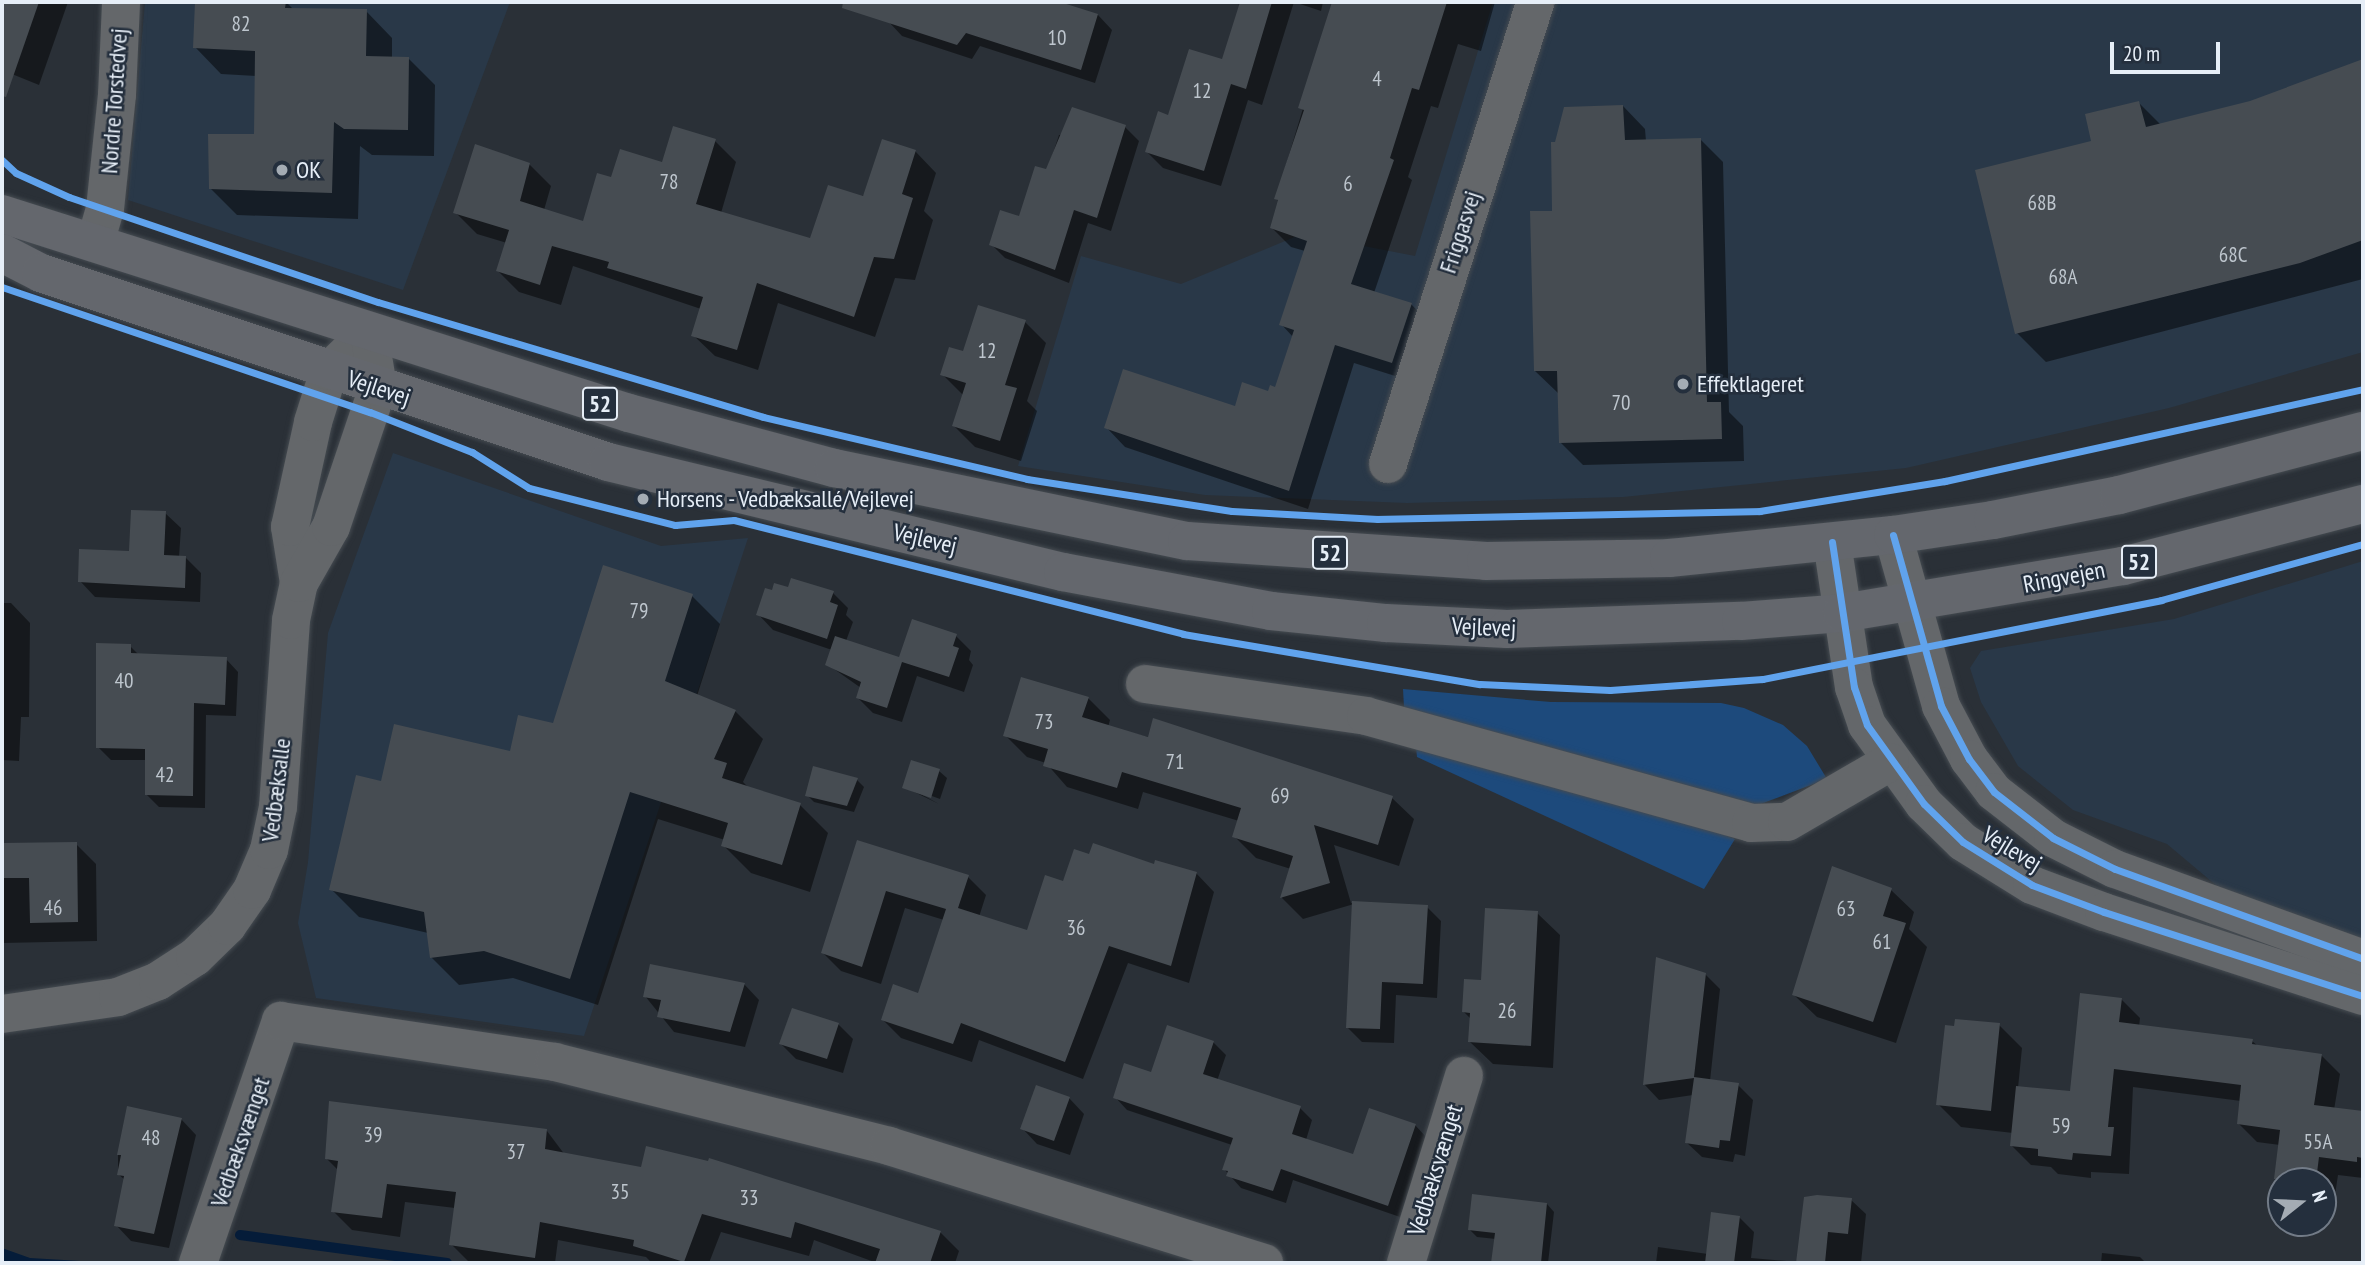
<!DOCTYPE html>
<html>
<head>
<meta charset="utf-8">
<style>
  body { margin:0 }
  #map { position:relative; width:2365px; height:1265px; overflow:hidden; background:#2a3037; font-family:"PT Sans Narrow",sans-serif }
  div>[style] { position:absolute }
  .built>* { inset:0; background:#293848 }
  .green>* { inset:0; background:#1d4a7c }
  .water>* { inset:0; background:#051c39 }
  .shadow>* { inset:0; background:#0007 }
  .stream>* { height:10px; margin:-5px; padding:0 5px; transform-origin:5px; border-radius:5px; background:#051c39 }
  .building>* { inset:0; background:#464c52 }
  .roads { filter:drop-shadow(0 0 2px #454b51) drop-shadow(0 0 2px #454b51) }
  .minor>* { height:38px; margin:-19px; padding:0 19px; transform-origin:19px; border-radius:19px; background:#64676a }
  .major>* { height:38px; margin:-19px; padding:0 19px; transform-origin:19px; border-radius:19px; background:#64676d }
  .cycleway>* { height:7px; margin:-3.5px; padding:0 3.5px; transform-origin:3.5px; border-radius:3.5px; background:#60a3ed }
  .dots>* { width:19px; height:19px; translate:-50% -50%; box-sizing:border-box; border:4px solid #242f3d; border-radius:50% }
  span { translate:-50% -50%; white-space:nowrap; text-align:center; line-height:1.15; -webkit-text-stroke:5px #242f3d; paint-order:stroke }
  .number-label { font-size:21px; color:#bec6ce }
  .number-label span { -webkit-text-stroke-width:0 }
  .shield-label span { padding:2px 5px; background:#242f3d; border:2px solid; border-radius:5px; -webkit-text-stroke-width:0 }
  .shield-label { font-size:23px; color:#e6eef7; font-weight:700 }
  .street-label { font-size:24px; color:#e6eef7 }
  .poi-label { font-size:24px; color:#e6eef7 }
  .left { translate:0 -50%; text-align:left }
  .frame { position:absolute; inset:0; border:4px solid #e6eef7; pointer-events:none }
  .north { position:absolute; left:2267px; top:1167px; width:70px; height:70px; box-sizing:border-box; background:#242f3d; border:2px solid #727b87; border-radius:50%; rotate:72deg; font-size:19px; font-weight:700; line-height:28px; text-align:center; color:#e6eef7 }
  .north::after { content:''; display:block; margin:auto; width:24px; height:32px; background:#a4acb4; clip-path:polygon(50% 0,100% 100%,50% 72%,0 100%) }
  .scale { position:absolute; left:2110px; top:42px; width:110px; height:32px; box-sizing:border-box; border:4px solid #e6eef7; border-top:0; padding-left:9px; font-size:21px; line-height:24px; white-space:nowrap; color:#e6eef7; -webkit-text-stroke:5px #242f3d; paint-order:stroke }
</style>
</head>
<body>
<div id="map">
  <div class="built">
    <div style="clip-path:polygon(145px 2px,510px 2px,403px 290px,128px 200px)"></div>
    <div style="clip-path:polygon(1493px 2px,2363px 2px,2363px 352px,2169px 408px,1906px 468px,1623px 497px,1407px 503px,1205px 495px,1018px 466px,1081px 256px,1181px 284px,1302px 234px,1415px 256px)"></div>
    <div style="clip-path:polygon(393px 453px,661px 546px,748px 538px,584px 1036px,316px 998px,298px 923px,308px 862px,328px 633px)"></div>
    <div style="clip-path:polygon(2363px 561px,2363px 1009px,2167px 844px,2073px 810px,2018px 766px,1981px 702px,1970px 668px,1981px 651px,2174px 619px)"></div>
  </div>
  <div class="green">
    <div style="clip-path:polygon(1403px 689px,1551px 702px,1721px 703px,1744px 708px,1783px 725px,1807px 746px,1827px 779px,1758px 805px,1404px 707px)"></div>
    <div style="clip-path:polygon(1415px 736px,1615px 790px,1735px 839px,1704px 889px,1417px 757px)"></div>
  </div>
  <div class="water">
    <div style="clip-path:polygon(2px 1248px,30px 1258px,115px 1263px,2px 1263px)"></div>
  </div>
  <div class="shadow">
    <div style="clip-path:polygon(2px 2px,68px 2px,39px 85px,2px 70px)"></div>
    <div style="clip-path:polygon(196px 2px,286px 2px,294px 10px,366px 11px,392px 38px,392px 58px,409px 59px,435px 85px,434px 156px,372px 155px,360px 146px,358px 219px,237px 215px,211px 189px,256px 136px,257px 76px,221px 74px,195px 47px)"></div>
    <div style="clip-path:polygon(894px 2px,1052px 2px,1098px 15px,1112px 30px,1095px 83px,980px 46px,972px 59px,902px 36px,888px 21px)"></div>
    <div style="clip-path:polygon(1232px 2px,1294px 2px,1262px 105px,1248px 100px,1221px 186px,1163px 168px,1147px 152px,1169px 117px,1223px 61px,1241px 5px)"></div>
    <div style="clip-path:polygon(1294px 2px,1323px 2px,1321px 11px)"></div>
    <div style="clip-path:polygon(1335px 2px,1495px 2px,1481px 51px,1458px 44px,1438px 108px,1431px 106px,1408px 177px,1412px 180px,1374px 293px,1411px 304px,1430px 324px,1411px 381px,1354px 363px,1308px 509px,1125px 447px,1106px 427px,1236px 408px,1276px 389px,1293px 337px,1281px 324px,1305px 251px,1291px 247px,1272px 228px,1279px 202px,1276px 198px)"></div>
    <div style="clip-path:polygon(2363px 61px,2363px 279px,2046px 362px,2017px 333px,2138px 102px,2161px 125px,2250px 103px)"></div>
    <div style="clip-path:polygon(1623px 106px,1645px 129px,1646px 141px,1700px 139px,1723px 162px,1729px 412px,1743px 426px,1744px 461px,1583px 465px,1561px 443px,1558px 393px,1535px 371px,1554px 212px)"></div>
    <div style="clip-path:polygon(1125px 127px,1139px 141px,1111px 231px,1088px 223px,1069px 283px,1005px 258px,991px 244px,1020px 218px,1047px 171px,1059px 135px)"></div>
    <div style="clip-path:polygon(715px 141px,736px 162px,721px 213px,811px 240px,915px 151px,936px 173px,924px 211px,933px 220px,915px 280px,895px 278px,875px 337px,778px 303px,758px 370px,715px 356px,693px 335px,701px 309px,573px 266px,561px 305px,519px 292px,498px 271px,507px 243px,477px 234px,455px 212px,529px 164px,551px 186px,544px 210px,584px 223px,613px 179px,663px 164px)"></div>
    <div style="clip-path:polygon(1025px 322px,1046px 343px,1027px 401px,1037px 411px,1021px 461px,975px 447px,954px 426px,963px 395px,942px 374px,964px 353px)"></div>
    <div style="clip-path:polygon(165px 513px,181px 528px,179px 557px,186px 558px,201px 573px,200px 602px,95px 597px,80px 581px,131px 553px)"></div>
    <div style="clip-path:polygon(790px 589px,833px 593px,848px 608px,846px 615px,853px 622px,846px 641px,900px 659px,956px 636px,971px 651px,969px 660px,973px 665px,964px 692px,917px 676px,902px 722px,873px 713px,858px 698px,861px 688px,827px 664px,832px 650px,773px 630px,758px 614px,773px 593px)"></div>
    <div style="clip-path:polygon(692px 596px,720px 624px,697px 696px,735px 711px,763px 739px,743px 782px,750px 789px,800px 805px,828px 833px,810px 892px,751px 873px,723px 845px,725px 840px,658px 819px,598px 1005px,513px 978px,459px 985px,431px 957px,428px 933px,359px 917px,331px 889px,383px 783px,511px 753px,554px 725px)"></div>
    <div style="clip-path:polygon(2px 603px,11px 603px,30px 623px,29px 717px,21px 717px,19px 761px,2px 760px)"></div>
    <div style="clip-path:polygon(130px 646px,139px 655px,226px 659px,238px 672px,236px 716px,206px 715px,205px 808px,159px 807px,146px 794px,147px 760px,111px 760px,98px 747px)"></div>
    <div style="clip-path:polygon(1088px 698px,1110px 720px,1108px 727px,1392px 798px,1414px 819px,1399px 866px,1334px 845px,1351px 903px,1427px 907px,1441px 921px,1437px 998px,1396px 995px,1394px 1043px,1362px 1042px,1348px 1028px,1354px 904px,1303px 919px,1282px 898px,1291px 869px,1256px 858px,1234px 836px,1239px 821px,1143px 792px,1138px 809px,1067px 787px,1046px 763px,1027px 757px,1005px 735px)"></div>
    <div style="clip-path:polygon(939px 771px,947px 778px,940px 799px,910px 788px,939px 804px,904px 787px)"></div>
    <div style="clip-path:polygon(857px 780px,864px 787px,854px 812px,814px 802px,807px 795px)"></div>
    <div style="clip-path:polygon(858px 842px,968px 877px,986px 895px,979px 917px,1028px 932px,1064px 883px,1156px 866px,1196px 873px,1214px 892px,1189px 983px,1128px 963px,1083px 1079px,979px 1040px,972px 1062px,901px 1038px,883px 1020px,919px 995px,944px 920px,905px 908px,881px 984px,841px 971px,823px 953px)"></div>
    <div style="clip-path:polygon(76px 844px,96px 864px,97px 941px,3px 943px,2px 966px,2px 845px)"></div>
    <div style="clip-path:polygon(1891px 890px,1914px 912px,1909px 929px,1927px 947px,1896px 1043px,1817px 1017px,1794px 995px)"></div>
    <div style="clip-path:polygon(1537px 913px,1560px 935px,1553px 1068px,1493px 1064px,1470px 1042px,1471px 1019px,1464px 1012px)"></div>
    <div style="clip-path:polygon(1705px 974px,1720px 989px,1710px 1081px,1738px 1085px,1753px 1100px,1745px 1156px,1735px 1154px,1733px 1162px,1702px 1157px,1686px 1142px,1693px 1095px,1659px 1100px,1644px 1084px)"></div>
    <div style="clip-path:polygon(744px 984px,759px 1000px,745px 1047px,674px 1032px,645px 996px)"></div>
    <div style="clip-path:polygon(2121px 999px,2140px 1018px,2139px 1027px,2252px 1041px,2258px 1046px,2321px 1055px,2340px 1074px,2334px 1110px,2363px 1113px,2363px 1178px,2338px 1175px,2334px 1202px,2323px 1201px,2323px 1181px,2281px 1183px,2276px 1178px,2280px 1145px,2257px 1142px,2238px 1123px,2241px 1101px,2133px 1087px,2129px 1174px,2091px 1172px,2091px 1178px,2058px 1174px,2051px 1167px,2031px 1165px,2012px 1146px,2013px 1133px,1961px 1127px,1938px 1104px,1999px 1025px,2022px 1048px,2018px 1088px,2071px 1093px)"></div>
    <div style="clip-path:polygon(838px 1024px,853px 1039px,843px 1073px,796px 1059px,781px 1044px)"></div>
    <div style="clip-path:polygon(1213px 1042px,1226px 1055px,1217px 1081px,1300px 1108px,1312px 1120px,1306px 1140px,1354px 1156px,1415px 1125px,1427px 1138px,1400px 1217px,1293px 1180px,1286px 1203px,1241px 1188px,1224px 1169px,1232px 1145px,1127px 1110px,1115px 1097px)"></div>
    <div style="clip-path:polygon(1069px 1098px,1084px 1114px,1070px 1155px,1037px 1144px,1022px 1128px)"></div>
    <div style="clip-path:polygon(181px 1119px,196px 1135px,169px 1248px,131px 1241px,116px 1225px,125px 1180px,118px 1174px,118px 1154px)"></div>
    <div style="clip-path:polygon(547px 1131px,565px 1155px,940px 1232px,959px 1251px,955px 1263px,877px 1263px,814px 1240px,809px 1256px,721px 1232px,709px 1263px,652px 1263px,646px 1257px,558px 1240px,555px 1263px,470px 1263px,451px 1244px,455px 1208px,405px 1202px,400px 1237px,352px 1230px,333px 1211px,338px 1170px,327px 1159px)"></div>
    <div style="clip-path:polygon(1851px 1200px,1866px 1214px,1861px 1263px,1656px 1263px,1658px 1247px,1708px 1254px,1739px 1217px,1754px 1232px,1751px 1258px,1798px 1262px)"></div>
    <div style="clip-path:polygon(1547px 1204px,1554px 1212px,1548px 1263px,1493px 1263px,1496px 1239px,1477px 1237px,1470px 1230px)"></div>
    <div style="clip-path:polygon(2102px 1253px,2140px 1257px,2146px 1263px,2101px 1263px)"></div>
  </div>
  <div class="stream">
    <div style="left:240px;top:1235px;width:209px;rotate:7.7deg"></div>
  </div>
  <div class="building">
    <div style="clip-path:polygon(2px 2px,39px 2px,6px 97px,2px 96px)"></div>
    <div style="clip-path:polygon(195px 2px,286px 2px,285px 8px,367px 9px,366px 56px,409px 57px,408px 130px,344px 129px,334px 122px,332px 193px,209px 189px,208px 134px,254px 134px,255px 51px,193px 48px)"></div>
    <div style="clip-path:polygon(843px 2px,1060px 2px,1098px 14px,1081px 70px,966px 33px,957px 45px,842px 8px)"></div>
    <div style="clip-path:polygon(1240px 2px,1272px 2px,1246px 89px,1231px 84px,1204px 171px,1145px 152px,1158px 111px,1168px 115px,1189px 49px,1222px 59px)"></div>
    <div style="clip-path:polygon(1332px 2px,1447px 2px,1419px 90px,1412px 88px,1390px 158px,1394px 160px,1351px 284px,1412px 303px,1392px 363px,1335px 345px,1289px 491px,1104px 428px,1123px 369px,1235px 406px,1242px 382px,1268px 391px,1270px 385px,1275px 387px,1294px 330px,1279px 325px,1307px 241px,1270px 228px,1278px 200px,1274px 199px,1304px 110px,1298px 108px)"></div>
    <div style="clip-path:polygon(2363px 59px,2363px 240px,2300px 263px,2015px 334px,1975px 170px,2091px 141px,2085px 114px,2139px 101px,2146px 127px,2250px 101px)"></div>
    <div style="clip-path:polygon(1623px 105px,1625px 140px,1701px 138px,1707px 402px,1721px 402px,1722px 439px,1559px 443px,1557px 371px,1534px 371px,1530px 211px,1552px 211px,1551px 142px,1555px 142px,1564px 107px)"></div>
    <div style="clip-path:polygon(1072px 107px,1126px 125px,1097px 218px,1074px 210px,1055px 270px,989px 245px,1000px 210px,1019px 216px,1035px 166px,1046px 169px)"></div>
    <div style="clip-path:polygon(673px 126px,716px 139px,696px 204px,810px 238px,828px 185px,863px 196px,882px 139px,916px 150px,902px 194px,913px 198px,894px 259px,874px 257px,854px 317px,757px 283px,737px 350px,691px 336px,703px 297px,607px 268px,609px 262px,552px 246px,540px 285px,496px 271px,509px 230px,453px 213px,475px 144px,530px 163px,520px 201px,583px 221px,597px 173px,611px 177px,620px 149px,662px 162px)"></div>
    <div style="clip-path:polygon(978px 305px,1026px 320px,1005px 385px,1017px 388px,1000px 441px,952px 426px,966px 383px,940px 375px,949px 347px,963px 351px)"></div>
    <div style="clip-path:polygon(131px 510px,166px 511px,164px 555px,186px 556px,185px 588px,78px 582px,79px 549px,129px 551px)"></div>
    <div style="clip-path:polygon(603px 565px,693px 594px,665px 681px,736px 710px,714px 759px,727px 763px,722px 778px,801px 803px,782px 865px,721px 846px,728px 823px,630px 792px,570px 979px,484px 951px,430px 958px,424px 912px,329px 890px,356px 775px,381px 781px,394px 724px,510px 751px,518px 715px,553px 723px)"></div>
    <div style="clip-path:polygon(791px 578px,834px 591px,830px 602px,838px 605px,827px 639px,756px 615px,765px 588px,772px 590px,774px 583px,788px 587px)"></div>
    <div style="clip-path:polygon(912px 619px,957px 634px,953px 646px,959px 648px,949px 677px,902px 662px,887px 708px,856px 698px,861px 682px,825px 665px,835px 636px,899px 657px)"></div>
    <div style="clip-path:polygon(96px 643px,131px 644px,131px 653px,227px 657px,225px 705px,194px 703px,193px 796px,145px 795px,145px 749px,96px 748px)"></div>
    <div style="clip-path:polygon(1021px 677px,1089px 697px,1082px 717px,1148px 737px,1153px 718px,1393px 796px,1378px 845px,1314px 825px,1330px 883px,1280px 898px,1293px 856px,1232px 837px,1241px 808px,1122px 772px,1117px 788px,1043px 766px,1048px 749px,1003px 736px)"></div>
    <div style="clip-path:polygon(911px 760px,940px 769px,931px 798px,902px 788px)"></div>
    <div style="clip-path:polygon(813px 766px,858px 778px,847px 806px,805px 796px)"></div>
    <div style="clip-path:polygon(857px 840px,969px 875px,958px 908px,1027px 930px,1045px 875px,1063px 881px,1074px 849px,1089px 854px,1093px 843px,1154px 864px,1155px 860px,1197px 872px,1171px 966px,1109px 946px,1065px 1062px,961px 1023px,953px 1044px,881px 1020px,893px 984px,918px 993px,946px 909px,886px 891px,862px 967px,821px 953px)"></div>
    <div style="clip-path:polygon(77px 842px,78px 922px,30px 923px,29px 878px,2px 878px,2px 843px)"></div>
    <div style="clip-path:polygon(1832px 866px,1892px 888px,1883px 916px,1906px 923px,1873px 1022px,1792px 995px)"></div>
    <div style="clip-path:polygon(1352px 901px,1428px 905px,1423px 984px,1382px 982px,1380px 1029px,1346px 1028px)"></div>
    <div style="clip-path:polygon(1485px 908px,1538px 911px,1531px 1046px,1468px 1042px,1470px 1013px,1462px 1012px,1464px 979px,1481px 980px)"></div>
    <div style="clip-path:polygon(1656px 957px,1706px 973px,1694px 1077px,1739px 1083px,1730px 1141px,1720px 1140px,1719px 1148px,1685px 1143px,1694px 1078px,1643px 1085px)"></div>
    <div style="clip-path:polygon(650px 964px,745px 983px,730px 1032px,657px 1017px,661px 1000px,643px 997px)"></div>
    <div style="clip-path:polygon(2080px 993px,2122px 998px,2119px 1022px,2253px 1039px,2252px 1044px,2322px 1054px,2314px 1105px,2363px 1111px,2363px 1158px,2357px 1157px,2357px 1162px,2319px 1157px,2316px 1181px,2274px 1179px,2280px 1130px,2237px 1124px,2241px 1085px,2114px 1069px,2108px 1127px,2114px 1127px,2111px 1156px,2073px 1153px,2072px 1160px,2038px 1156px,2038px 1149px,2010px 1146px,2016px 1086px,2070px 1091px)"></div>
    <div style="clip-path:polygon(792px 1008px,839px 1023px,827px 1059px,779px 1044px)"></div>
    <div style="clip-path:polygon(1955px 1019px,2000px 1023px,1991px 1111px,1936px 1105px,1945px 1025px,1954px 1026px)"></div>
    <div style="clip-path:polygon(1167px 1025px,1214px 1041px,1203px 1074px,1301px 1106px,1292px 1134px,1353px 1154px,1369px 1108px,1416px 1124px,1388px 1206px,1281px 1169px,1273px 1191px,1226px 1176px,1228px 1171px,1222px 1170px,1233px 1138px,1113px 1098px,1124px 1063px,1151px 1072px)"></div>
    <div style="clip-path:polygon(1036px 1085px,1070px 1097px,1054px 1141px,1020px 1129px)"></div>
    <div style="clip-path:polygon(329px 1101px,547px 1129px,545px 1149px,641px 1167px,646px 1146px,708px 1161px,709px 1158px,941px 1231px,930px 1263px,875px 1263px,880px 1249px,795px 1222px,791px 1238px,702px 1214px,684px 1262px,633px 1246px,634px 1240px,540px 1222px,535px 1258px,449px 1245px,456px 1192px,387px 1184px,382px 1218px,331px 1212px,338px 1161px,325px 1159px)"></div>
    <div style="clip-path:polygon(127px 1106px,182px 1118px,154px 1234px,114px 1226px,124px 1176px,117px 1175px,121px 1155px,117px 1155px)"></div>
    <div style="clip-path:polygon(1472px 1194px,1547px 1203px,1541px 1263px,1491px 1263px,1495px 1233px,1468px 1230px)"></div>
    <div style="clip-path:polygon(1817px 1195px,1852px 1198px,1848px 1234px,1828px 1232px,1825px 1263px,1796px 1263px,1804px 1197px)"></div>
    <div style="clip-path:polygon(1711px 1212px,1740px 1216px,1734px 1263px,1705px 1263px)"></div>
  </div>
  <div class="roads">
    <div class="minor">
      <div style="left:96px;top:240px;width:32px;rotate:-74deg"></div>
      <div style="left:105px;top:209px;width:115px;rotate:-84deg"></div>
      <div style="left:117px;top:95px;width:93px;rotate:-87.5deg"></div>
      <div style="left:1388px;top:464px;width:485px;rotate:-72.3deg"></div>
      <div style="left:1893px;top:535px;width:178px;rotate:74.3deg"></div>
      <div style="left:1941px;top:706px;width:60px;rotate:62.2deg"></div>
      <div style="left:1969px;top:759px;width:41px;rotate:52.9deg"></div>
      <div style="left:1994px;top:792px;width:75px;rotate:37.9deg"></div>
      <div style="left:2053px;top:838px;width:69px;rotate:26.6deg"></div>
      <div style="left:2115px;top:869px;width:264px;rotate:19.9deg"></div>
      <div style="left:1832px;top:542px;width:147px;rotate:81.4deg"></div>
      <div style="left:1854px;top:687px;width:40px;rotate:71.1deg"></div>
      <div style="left:1867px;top:725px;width:97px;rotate:54.2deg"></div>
      <div style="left:1924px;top:804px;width:54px;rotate:44.3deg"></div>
      <div style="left:1963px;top:842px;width:81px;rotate:31.9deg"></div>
      <div style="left:2032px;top:885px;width:77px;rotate:20.6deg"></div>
      <div style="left:2104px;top:912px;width:272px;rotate:18deg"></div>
      <div style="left:299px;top:583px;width:57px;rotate:-99.1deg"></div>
      <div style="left:290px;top:527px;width:107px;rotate:-77.6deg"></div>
      <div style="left:313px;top:422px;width:53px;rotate:-72.6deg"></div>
      <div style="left:329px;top:371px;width:36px;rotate:-44deg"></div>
      <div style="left:1145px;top:684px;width:223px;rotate:8.2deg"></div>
      <div style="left:1366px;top:716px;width:400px;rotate:15.5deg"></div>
      <div style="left:1751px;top:823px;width:36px;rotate:-2deg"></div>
      <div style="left:1787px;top:822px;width:119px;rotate:-30.2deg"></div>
      <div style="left:2px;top:1014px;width:117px;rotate:-8.3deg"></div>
      <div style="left:118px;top:997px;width:43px;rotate:-21.8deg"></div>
      <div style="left:158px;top:981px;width:44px;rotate:-33deg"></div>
      <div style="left:195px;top:957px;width:45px;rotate:-44.1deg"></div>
      <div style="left:227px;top:926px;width:44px;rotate:-55.2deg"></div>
      <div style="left:252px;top:890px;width:43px;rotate:-67deg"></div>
      <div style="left:269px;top:850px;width:44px;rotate:-78.2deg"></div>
      <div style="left:278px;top:807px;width:187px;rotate:-86deg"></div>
      <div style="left:291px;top:620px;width:38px;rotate:-78deg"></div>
      <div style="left:299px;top:583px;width:64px;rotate:-60.3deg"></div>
      <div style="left:331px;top:527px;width:148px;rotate:-71.4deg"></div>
      <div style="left:378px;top:387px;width:56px;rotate:-99.3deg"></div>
      <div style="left:198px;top:1263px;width:256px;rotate:-71.1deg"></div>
      <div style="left:281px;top:1021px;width:277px;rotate:8.5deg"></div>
      <div style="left:555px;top:1062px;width:344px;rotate:14.1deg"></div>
      <div style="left:889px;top:1146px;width:393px;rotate:17.3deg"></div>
      <div style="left:1406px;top:1263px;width:196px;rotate:-72.8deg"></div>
    </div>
    <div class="major">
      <div style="left:2px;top:214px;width:658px;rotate:17.61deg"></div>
      <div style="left:629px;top:413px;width:212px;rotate:15deg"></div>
      <div style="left:834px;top:468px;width:360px;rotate:11.7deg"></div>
      <div style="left:1187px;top:541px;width:300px;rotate:3.8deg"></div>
      <div style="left:1486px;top:561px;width:183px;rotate:-0.9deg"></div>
      <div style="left:1669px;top:558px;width:225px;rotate:-5.9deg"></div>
      <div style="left:1893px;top:535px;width:101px;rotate:-8.5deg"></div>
      <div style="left:1993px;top:520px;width:128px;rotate:-11.2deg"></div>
      <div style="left:2119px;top:495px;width:252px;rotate:-14.7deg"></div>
      <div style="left:2px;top:253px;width:44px;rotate:27.1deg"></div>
      <div style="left:41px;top:273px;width:598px;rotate:18.43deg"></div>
      <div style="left:608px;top:462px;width:468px;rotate:13.6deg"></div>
      <div style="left:1063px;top:572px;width:212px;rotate:10.6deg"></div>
      <div style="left:1271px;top:611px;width:116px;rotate:6deg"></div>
      <div style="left:1386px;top:623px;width:121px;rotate:2.8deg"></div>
      <div style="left:1507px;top:629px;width:234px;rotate:-2deg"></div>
      <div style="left:1741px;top:621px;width:101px;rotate:-4.5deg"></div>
      <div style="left:1842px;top:613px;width:285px;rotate:-9.5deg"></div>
      <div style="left:2123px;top:566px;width:248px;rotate:-14.5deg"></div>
    </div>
  </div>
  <div class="cycleway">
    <div style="left:2px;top:160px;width:19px;rotate:43deg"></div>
    <div style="left:16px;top:173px;width:58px;rotate:24.4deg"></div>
    <div style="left:69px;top:197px;width:326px;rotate:18.8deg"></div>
    <div style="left:378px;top:302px;width:402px;rotate:16.6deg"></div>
    <div style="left:763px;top:417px;width:271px;rotate:13.2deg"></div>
    <div style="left:1027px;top:479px;width:207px;rotate:8.9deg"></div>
    <div style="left:1232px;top:511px;width:146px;rotate:3.1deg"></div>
    <div style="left:1378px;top:519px;width:382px;rotate:-1.2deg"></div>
    <div style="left:1760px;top:511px;width:187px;rotate:-9.2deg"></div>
    <div style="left:1945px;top:481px;width:428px;rotate:-12.4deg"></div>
    <div style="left:2px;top:287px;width:389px;rotate:18.8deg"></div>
    <div style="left:370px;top:412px;width:110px;rotate:21.4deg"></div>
    <div style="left:472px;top:452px;width:67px;rotate:32.3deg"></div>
    <div style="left:529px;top:488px;width:151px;rotate:14.2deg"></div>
    <div style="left:675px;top:525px;width:59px;rotate:-4.8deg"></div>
    <div style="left:734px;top:520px;width:463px;rotate:14.2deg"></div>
    <div style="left:1183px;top:634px;width:301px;rotate:9.6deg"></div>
    <div style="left:1480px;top:684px;width:130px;rotate:2.6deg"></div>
    <div style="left:1610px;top:690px;width:153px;rotate:-4.1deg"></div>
    <div style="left:1763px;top:679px;width:406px;rotate:-11.2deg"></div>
    <div style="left:2161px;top:600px;width:210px;rotate:-15.5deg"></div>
    <div style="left:1893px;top:535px;width:178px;rotate:74.3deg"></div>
    <div style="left:1941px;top:706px;width:60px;rotate:62.2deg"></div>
    <div style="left:1969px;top:759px;width:41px;rotate:52.9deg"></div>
    <div style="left:1994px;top:792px;width:75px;rotate:37.9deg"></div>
    <div style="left:2053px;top:838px;width:69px;rotate:26.6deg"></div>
    <div style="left:2115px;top:869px;width:264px;rotate:19.9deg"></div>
    <div style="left:1832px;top:542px;width:147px;rotate:81.4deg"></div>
    <div style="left:1854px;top:687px;width:40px;rotate:71.1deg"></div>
    <div style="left:1867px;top:725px;width:97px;rotate:54.2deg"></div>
    <div style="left:1924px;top:804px;width:54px;rotate:44.3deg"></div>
    <div style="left:1963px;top:842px;width:81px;rotate:31.9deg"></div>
    <div style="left:2032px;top:885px;width:77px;rotate:20.6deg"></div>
    <div style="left:2104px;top:912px;width:272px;rotate:18deg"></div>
  </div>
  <div class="dots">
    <div style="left:282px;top:170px;background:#a4acb4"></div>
    <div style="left:1683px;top:384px;background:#a4acb4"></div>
    <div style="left:643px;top:499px;background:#a4acb4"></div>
  </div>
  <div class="number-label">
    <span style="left:241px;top:24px">82</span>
    <span style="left:1057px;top:38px">10</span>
    <span style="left:1377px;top:79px">4</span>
    <span style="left:1202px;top:91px">12</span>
    <span style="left:669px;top:182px">78</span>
    <span style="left:1348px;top:184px">6</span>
    <span style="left:2042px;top:203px">68B</span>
    <span style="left:2233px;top:255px">68C</span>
    <span style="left:2063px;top:277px">68A</span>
    <span style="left:987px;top:351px">12</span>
    <span style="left:1621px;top:403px">70</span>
    <span style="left:639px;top:611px">79</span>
    <span style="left:124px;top:681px">40</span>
    <span style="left:1044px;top:722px">73</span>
    <span style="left:1175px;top:762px">71</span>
    <span style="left:165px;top:775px">42</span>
    <span style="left:1280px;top:796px">69</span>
    <span style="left:53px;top:908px">46</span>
    <span style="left:1846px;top:909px">63</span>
    <span style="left:1076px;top:928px">36</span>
    <span style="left:1882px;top:942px">61</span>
    <span style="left:1507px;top:1011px">26</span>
    <span style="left:2061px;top:1126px">59</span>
    <span style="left:373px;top:1135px">39</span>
    <span style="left:151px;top:1138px">48</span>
    <span style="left:2318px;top:1142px">55A</span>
    <span style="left:516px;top:1152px">37</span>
    <span style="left:620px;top:1192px">35</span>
    <span style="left:749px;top:1198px">33</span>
  </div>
  <div class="shield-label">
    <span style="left:600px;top:404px">52</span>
    <span style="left:1330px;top:553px">52</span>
    <span style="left:2139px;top:562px">52</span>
  </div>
  <div class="street-label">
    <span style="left:114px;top:101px;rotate:-86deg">Nordre Torstedvej</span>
    <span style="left:1460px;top:232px;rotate:-72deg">Friggasvej</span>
    <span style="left:379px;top:388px;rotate:18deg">Vejlevej</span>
    <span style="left:925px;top:539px;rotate:13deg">Vejlevej</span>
    <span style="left:2064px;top:577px;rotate:-11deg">Ringvejen</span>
    <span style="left:1484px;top:627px;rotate:2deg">Vejlevej</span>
    <span style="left:276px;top:790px;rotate:-83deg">Vedbæksalle</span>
    <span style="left:2012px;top:849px;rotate:31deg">Vejlevej</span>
    <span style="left:240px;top:1142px;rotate:-71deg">Vedbæksvænget</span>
    <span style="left:1435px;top:1170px;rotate:-73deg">Vedbæksvænget</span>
  </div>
  <div class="poi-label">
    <span class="left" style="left:296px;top:170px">OK</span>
    <span class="left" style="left:1697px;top:384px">Effektlageret</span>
    <span class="left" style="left:657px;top:499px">Horsens - Vedbæksallé/Vejlevej</span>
  </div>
  <div class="frame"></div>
  <div class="north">N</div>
  <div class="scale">20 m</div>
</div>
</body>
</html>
